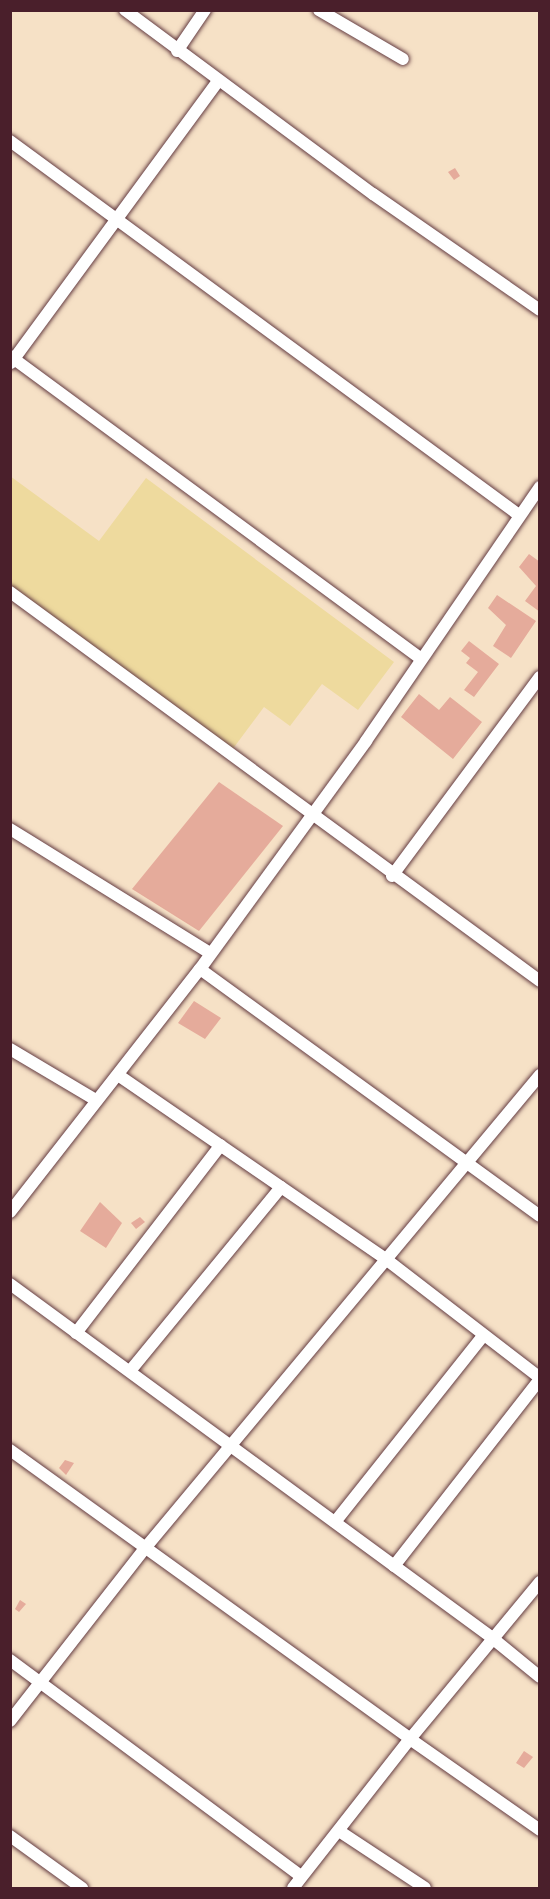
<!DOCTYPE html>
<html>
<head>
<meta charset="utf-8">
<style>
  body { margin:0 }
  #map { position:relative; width:550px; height:1899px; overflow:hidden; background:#f6e1c6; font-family:Delius,sans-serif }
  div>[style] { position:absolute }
  .sand>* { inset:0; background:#eeda9e }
  .building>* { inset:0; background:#e5ab9b }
  .roads { filter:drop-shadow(0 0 2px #643c42) drop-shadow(0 0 2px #643c42) }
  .street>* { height:12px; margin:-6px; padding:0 6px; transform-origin:6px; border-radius:6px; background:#fff }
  span { translate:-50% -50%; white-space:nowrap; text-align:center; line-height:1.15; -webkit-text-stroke:5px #fcf5e5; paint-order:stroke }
  .frame { position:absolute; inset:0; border:12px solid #4a1f2b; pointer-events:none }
</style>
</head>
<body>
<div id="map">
  <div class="sand">
    <div style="clip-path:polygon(10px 476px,99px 541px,146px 478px,394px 662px,358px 710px,322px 684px,290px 726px,264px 707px,229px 754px,11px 593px)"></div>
  </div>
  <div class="building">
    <div style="clip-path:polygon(455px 168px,460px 176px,454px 180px,448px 172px)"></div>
    <div style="clip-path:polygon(529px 554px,540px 562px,540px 612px,525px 601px,536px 586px,519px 567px)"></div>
    <div style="clip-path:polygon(497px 595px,536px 621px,511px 658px,493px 646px,506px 625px,488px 608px)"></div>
    <div style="clip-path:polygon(469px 641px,499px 664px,474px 697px,464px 690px,478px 672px,466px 663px,470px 658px,461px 651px)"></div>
    <div style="clip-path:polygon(419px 694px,439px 710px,450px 697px,482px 722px,453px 759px,401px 717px)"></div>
    <div style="clip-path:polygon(219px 782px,283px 826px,199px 931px,132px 889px)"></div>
    <div style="clip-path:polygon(194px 1001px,221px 1018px,205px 1039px,178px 1023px)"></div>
    <div style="clip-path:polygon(100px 1202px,122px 1223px,106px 1248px,80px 1231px)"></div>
    <div style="clip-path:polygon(140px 1217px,145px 1222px,136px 1229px,131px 1223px)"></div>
    <div style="clip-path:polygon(65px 1460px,74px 1463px,66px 1475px,59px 1468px)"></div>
    <div style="clip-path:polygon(20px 1600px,26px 1604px,19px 1612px,15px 1609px)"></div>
    <div style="clip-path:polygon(524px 1751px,533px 1757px,524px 1768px,516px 1763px)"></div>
  </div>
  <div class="roads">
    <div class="street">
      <div style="left:125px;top:10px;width:309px;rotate:36.6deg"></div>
      <div style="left:373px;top:194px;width:203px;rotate:34.8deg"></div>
      <div style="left:319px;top:10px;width:97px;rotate:30.3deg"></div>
      <div style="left:177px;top:51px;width:50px;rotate:-55.7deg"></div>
      <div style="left:10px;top:141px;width:632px;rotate:36.31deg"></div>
      <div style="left:10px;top:356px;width:509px;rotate:36.37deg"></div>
      <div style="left:11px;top:363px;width:350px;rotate:-53.7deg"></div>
      <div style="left:10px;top:592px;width:657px;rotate:36.28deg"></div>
      <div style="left:10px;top:829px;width:235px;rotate:31.8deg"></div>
      <div style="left:392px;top:876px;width:248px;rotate:-53.4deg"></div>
      <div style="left:200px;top:969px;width:420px;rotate:36deg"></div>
      <div style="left:10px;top:1049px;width:100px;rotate:30.7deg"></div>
      <div style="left:118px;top:1075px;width:326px;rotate:34.5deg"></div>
      <div style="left:387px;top:1260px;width:193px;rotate:37.6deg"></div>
      <div style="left:10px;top:1212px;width:308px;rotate:-52deg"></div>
      <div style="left:200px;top:969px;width:282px;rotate:-53.9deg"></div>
      <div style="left:366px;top:741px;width:308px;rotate:-55.6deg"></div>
      <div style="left:10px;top:1284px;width:597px;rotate:36.27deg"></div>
      <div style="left:491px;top:1637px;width:63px;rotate:39.2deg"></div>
      <div style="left:76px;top:1333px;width:237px;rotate:-52.4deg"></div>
      <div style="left:130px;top:1371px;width:238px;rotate:-50.6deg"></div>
      <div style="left:10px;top:1450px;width:493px;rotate:35.8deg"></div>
      <div style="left:410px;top:1739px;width:204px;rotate:-50.4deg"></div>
      <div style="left:335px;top:1522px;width:236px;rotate:-51.5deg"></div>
      <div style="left:394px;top:1566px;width:237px;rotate:-52deg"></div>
      <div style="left:10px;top:1660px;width:362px;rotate:36.6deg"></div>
      <div style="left:10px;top:1721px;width:221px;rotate:-52deg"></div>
      <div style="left:146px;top:1547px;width:615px;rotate:-50.15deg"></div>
      <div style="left:339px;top:1831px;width:103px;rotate:33.5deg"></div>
      <div style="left:10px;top:1836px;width:89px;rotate:35.8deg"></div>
      <div style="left:293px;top:1888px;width:189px;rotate:-51.9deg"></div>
      <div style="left:410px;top:1739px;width:159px;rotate:35deg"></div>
    </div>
  </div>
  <div class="frame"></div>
</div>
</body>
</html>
